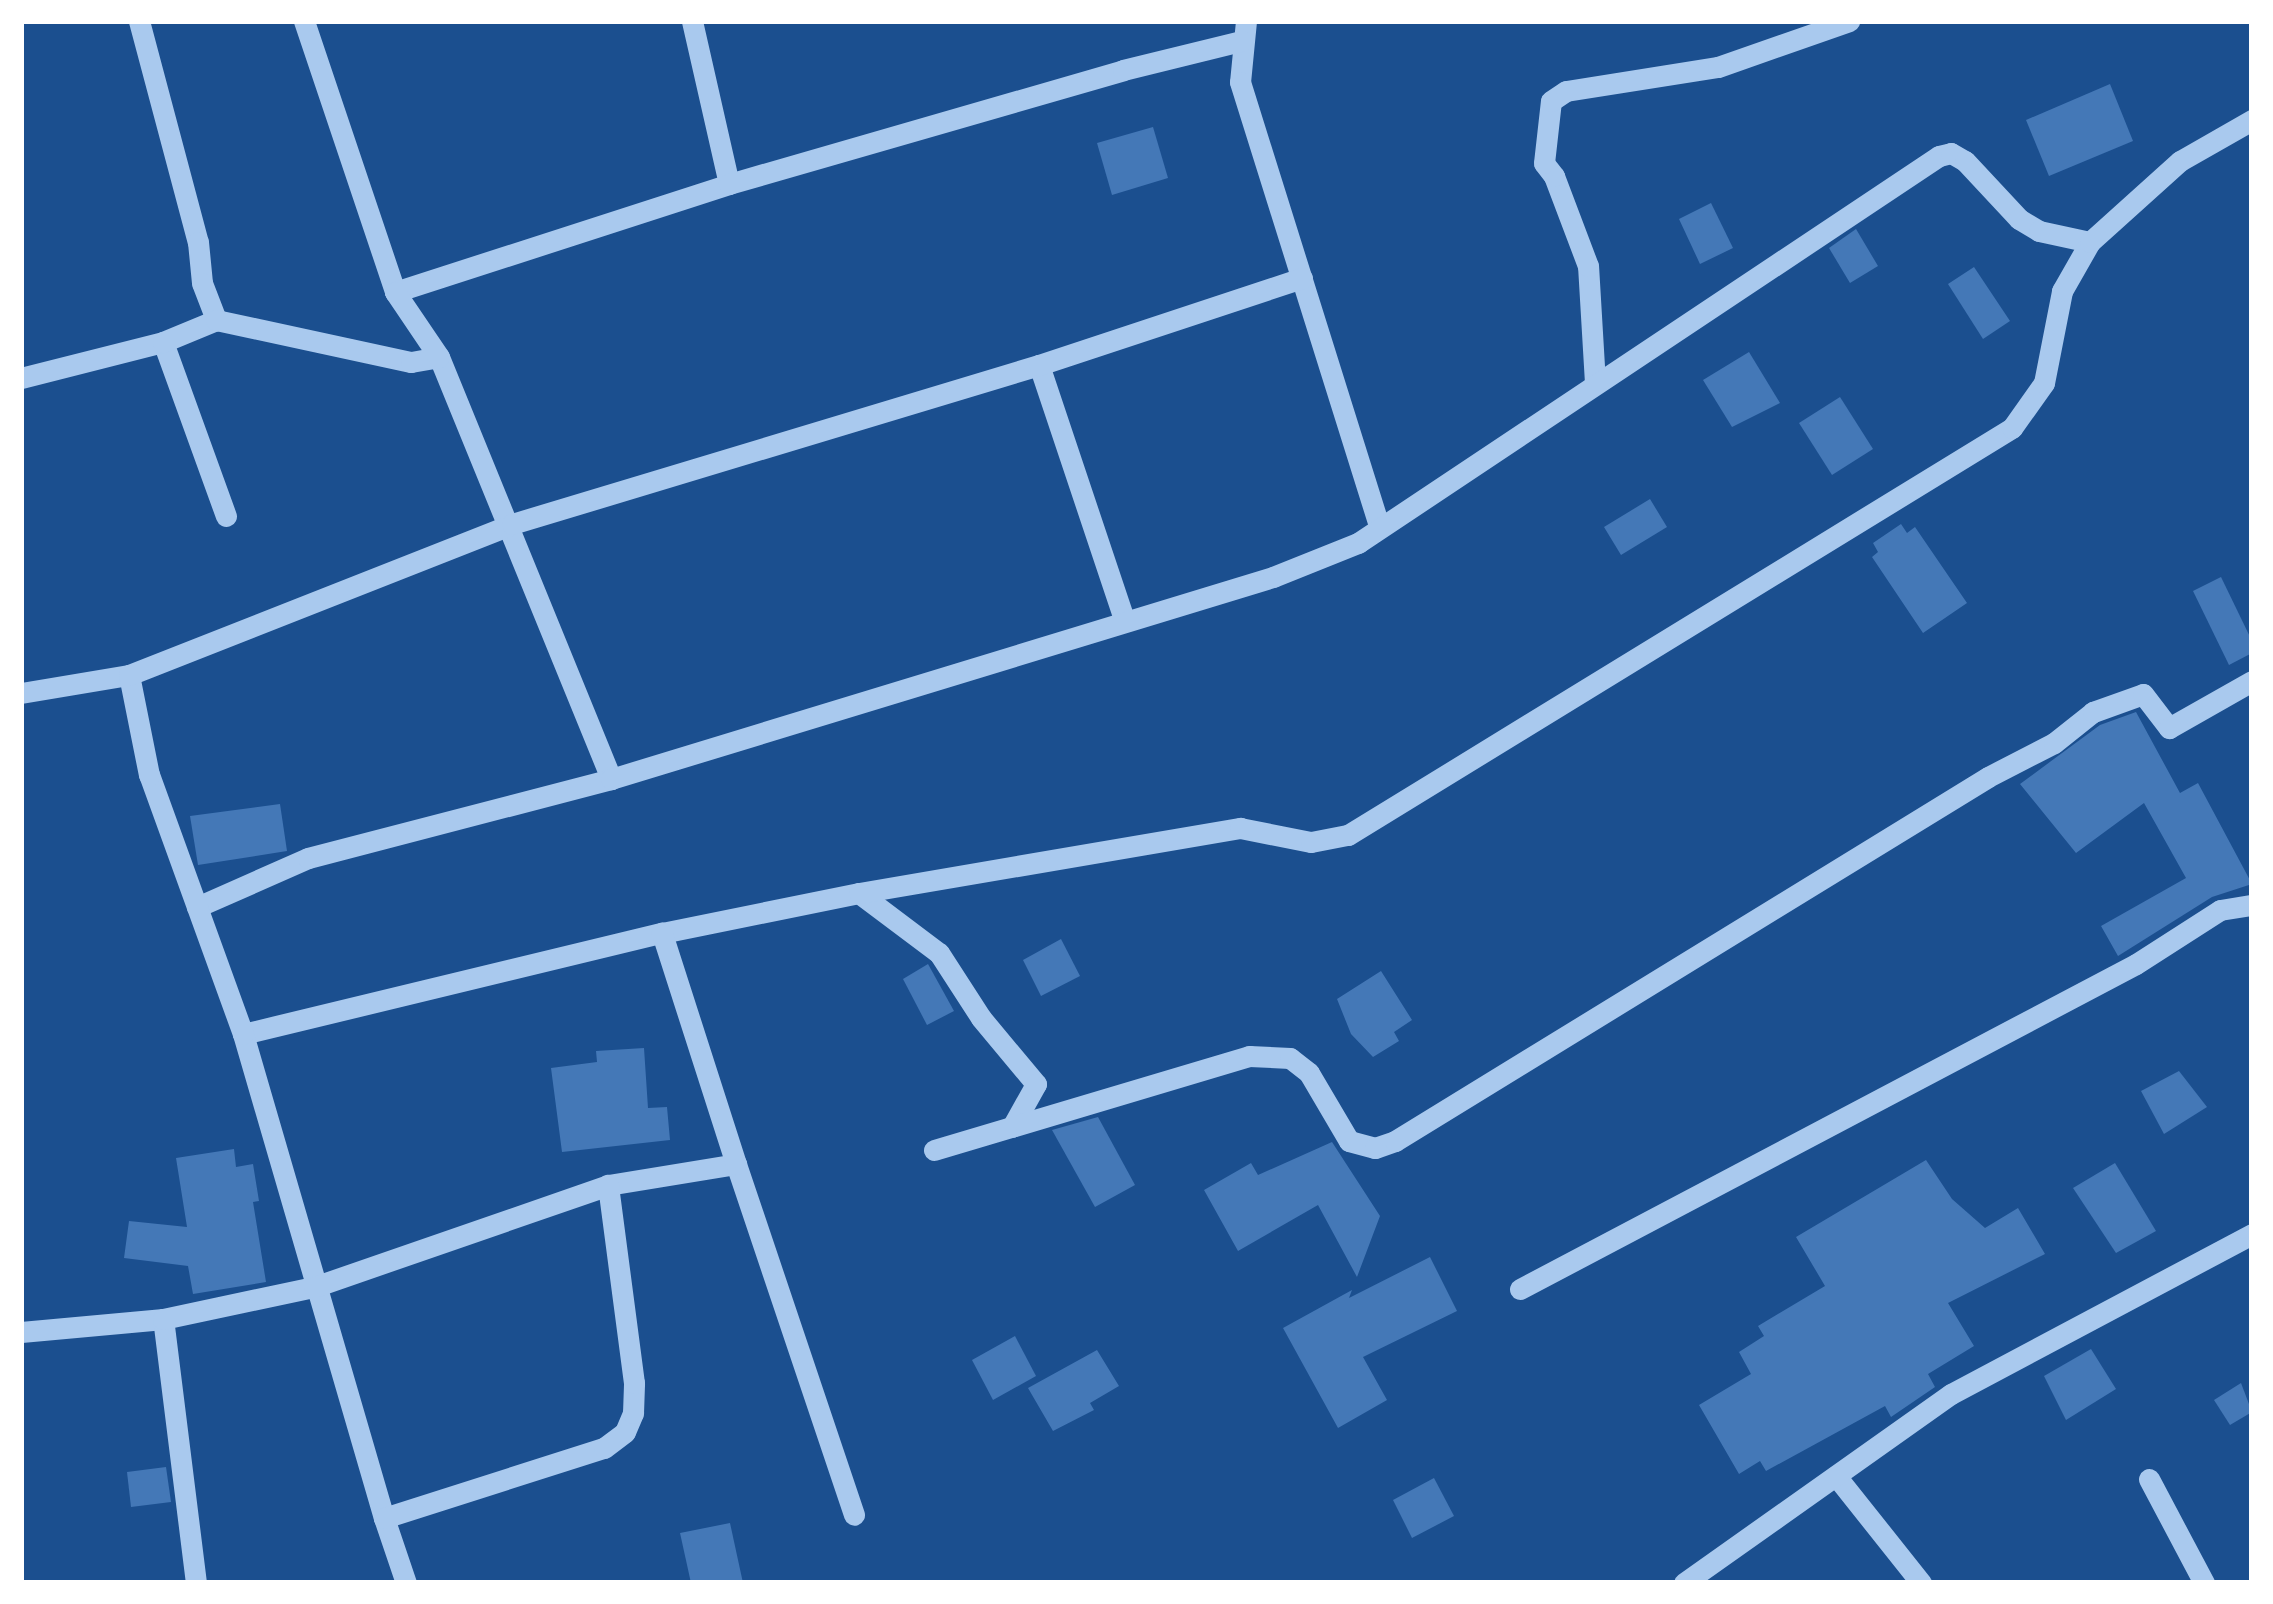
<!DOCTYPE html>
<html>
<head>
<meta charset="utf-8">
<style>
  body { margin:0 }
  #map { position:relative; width:2273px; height:1604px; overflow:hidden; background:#1b4f8f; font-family:"Noto Sans",sans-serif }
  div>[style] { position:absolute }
  .building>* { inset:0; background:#4478b7 }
  .minor>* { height:21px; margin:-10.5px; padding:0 10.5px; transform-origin:10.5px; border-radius:10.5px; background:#a9c9ee }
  span { translate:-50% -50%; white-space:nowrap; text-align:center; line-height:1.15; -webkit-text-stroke:12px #1b4f8f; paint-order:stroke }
  .frame { position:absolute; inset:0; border:24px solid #fff; pointer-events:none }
</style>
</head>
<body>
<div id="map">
  <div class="building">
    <div style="clip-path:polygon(2110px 84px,2133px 141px,2049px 176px,2026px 120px)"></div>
    <div style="clip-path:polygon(1153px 127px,1168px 178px,1112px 195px,1097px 143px)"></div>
    <div style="clip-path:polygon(1711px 203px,1733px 248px,1700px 264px,1679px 219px)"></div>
    <div style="clip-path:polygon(1856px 229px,1878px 266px,1850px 283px,1829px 248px)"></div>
    <div style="clip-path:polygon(1974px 267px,2010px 321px,1983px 339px,1948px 284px)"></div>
    <div style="clip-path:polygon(1749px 352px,1780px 403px,1732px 427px,1703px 380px)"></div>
    <div style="clip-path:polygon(1840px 397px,1873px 449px,1832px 475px,1799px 423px)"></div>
    <div style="clip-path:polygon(1650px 499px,1667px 527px,1621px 555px,1604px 527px)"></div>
    <div style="clip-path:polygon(1901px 524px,1907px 533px,1915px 527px,1967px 603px,1923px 633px,1872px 557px,1878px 552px,1873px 543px)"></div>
    <div style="clip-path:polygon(2221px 577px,2252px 641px,2252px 653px,2229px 665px,2193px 591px)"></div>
    <div style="clip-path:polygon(2136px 712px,2180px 793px,2198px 783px,2252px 884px,2212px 897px,2118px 956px,2101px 926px,2186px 878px,2144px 803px,2076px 853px,2020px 784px,2100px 725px)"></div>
    <div style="clip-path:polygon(280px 804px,287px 851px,198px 865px,190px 816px)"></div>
    <div style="clip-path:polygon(1061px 939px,1080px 976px,1041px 996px,1023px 960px)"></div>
    <div style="clip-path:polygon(928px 964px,954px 1011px,927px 1025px,903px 979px)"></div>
    <div style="clip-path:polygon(1381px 971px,1412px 1020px,1394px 1032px,1399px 1041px,1373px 1057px,1351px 1034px,1337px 999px)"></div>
    <div style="clip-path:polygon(644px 1048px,648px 1108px,667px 1107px,670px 1140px,562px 1152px,551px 1068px,597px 1062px,596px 1051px)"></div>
    <div style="clip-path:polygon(2179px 1071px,2207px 1107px,2164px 1134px,2141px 1091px)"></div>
    <div style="clip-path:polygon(1098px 1117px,1135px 1185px,1095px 1207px,1052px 1130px)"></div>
    <div style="clip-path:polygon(1332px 1142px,1380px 1216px,1357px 1277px,1318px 1205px,1238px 1251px,1204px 1190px,1251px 1163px,1258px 1175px)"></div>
    <div style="clip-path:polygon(234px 1149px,236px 1167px,253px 1164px,259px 1201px,253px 1202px,266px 1282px,193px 1294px,188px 1266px,124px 1258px,129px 1221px,187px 1227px,176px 1158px)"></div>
    <div style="clip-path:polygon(1926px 1160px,1952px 1199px,1985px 1228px,2018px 1208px,2045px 1254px,1948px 1303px,1974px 1346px,1928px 1374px,1935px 1387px,1891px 1417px,1885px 1406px,1766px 1471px,1760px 1461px,1739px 1474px,1699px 1405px,1751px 1374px,1739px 1352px,1764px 1336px,1758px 1326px,1825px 1286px,1796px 1237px)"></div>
    <div style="clip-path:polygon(2115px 1163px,2156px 1231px,2116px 1253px,2073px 1188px)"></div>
    <div style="clip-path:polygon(1430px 1257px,1457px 1311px,1363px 1357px,1387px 1400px,1338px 1428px,1283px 1328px,1352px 1290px,1349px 1298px)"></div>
    <div style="clip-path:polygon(1015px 1336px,1036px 1376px,993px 1400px,972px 1360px)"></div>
    <div style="clip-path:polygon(2091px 1349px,2116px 1389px,2066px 1420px,2044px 1376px)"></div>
    <div style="clip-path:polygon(1097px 1350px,1119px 1386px,1090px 1403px,1094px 1410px,1053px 1431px,1028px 1388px)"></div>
    <div style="clip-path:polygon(2241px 1383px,2252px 1412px,2230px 1425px,2214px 1400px)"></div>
    <div style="clip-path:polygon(166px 1467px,171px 1502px,131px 1507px,127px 1472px)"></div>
    <div style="clip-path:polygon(1434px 1478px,1454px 1516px,1412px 1538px,1393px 1500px)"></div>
    <div style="clip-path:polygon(730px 1523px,743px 1583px,691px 1583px,680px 1533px)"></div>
  </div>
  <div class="minor">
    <div style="left:139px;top:21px;width:229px;rotate:75.1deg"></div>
    <div style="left:198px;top:242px;width:41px;rotate:84.4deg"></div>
    <div style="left:202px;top:283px;width:40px;rotate:69deg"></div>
    <div style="left:304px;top:21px;width:286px;rotate:71.4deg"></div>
    <div style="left:395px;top:292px;width:351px;rotate:-17.9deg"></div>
    <div style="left:729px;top:184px;width:167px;rotate:-102.8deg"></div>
    <div style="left:1246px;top:21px;width:61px;rotate:95.6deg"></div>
    <div style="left:1240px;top:82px;width:467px;rotate:72.6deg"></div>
    <div style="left:729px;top:184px;width:410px;rotate:-16.1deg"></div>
    <div style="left:1123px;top:70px;width:122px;rotate:-13.8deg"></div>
    <div style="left:163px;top:342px;width:185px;rotate:70.1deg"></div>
    <div style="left:439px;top:357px;width:456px;rotate:67.8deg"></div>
    <div style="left:1039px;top:365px;width:268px;rotate:71.5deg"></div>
    <div style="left:21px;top:378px;width:146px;rotate:-14.2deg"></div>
    <div style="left:163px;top:342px;width:57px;rotate:-22.5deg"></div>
    <div style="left:216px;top:320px;width:199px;rotate:12.2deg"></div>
    <div style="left:411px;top:362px;width:28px;rotate:-10deg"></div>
    <div style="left:439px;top:357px;width:78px;rotate:-124.1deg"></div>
    <div style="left:1595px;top:383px;width:117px;rotate:-93.4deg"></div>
    <div style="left:1588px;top:266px;width:96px;rotate:-110.7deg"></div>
    <div style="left:1554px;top:176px;width:16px;rotate:-128deg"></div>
    <div style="left:1544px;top:163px;width:62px;rotate:-83.6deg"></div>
    <div style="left:1551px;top:101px;width:18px;rotate:-34deg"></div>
    <div style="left:1566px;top:91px;width:154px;rotate:-9deg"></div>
    <div style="left:1718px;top:67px;width:139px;rotate:-19.3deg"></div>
    <div style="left:21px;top:693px;width:109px;rotate:-9.5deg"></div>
    <div style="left:859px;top:893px;width:100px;rotate:36.9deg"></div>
    <div style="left:939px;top:953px;width:77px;rotate:57.1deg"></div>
    <div style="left:981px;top:1018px;width:86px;rotate:50.2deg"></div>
    <div style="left:1036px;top:1084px;width:49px;rotate:119.2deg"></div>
    <div style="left:197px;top:907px;width:121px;rotate:-23.8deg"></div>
    <div style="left:308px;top:858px;width:313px;rotate:-14.6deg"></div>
    <div style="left:611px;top:779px;width:692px;rotate:-16.97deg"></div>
    <div style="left:1273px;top:577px;width:92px;rotate:-21.8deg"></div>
    <div style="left:1358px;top:543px;width:698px;rotate:-33.67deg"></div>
    <div style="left:1939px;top:156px;width:12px;rotate:-14deg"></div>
    <div style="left:1951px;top:153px;width:16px;rotate:30deg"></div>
    <div style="left:1965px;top:161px;width:79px;rotate:47deg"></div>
    <div style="left:2019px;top:219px;width:23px;rotate:31deg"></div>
    <div style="left:2039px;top:231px;width:52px;rotate:12.2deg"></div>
    <div style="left:243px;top:1034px;width:431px;rotate:-13.6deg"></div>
    <div style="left:662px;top:933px;width:201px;rotate:-11.5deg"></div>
    <div style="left:859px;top:893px;width:387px;rotate:-9.7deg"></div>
    <div style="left:1240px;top:828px;width:72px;rotate:11.2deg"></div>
    <div style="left:1311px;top:842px;width:38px;rotate:-11deg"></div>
    <div style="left:1348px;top:835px;width:779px;rotate:-31.51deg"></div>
    <div style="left:2012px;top:428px;width:55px;rotate:-54.6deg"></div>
    <div style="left:2044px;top:383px;width:94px;rotate:-78.9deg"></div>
    <div style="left:2062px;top:291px;width:56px;rotate:-60.3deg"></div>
    <div style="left:2090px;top:242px;width:121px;rotate:-42deg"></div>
    <div style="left:2180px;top:161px;width:83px;rotate:-29.7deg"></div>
    <div style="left:934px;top:1150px;width:329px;rotate:-16.6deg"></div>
    <div style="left:1249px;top:1056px;width:41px;rotate:2.8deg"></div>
    <div style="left:1290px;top:1058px;width:24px;rotate:38deg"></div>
    <div style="left:1309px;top:1073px;width:79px;rotate:59.5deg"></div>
    <div style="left:1349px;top:1141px;width:27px;rotate:15deg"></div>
    <div style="left:1375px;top:1148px;width:21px;rotate:-19deg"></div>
    <div style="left:1395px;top:1141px;width:696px;rotate:-31.54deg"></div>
    <div style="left:1988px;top:777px;width:74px;rotate:-27.3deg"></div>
    <div style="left:2054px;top:743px;width:50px;rotate:-38.5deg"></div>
    <div style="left:2093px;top:712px;width:53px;rotate:-19.8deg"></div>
    <div style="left:2143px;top:694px;width:43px;rotate:52.6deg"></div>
    <div style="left:2169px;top:728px;width:95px;rotate:-29.5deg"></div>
    <div style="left:736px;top:1164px;width:370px;rotate:71.4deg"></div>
    <div style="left:1520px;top:1289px;width:696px;rotate:-27.82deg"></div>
    <div style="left:2136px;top:964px;width:100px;rotate:-32.7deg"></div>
    <div style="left:2220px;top:910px;width:32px;rotate:-9deg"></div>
    <div style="left:21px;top:1332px;width:143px;rotate:-5.2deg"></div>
    <div style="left:1836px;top:1476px;width:137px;rotate:51.5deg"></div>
    <div style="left:2149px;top:1479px;width:118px;rotate:62.1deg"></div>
    <div style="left:384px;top:1518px;width:504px;rotate:-106.24deg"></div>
    <div style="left:243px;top:1034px;width:276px;rotate:-109.9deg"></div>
    <div style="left:149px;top:775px;width:102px;rotate:-101.3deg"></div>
    <div style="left:129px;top:675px;width:412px;rotate:-21.5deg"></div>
    <div style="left:512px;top:524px;width:550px;rotate:-16.79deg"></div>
    <div style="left:1039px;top:365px;width:277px;rotate:-18.3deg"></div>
    <div style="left:196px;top:1583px;width:266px;rotate:-97.1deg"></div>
    <div style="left:163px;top:1319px;width:154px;rotate:-12deg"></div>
    <div style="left:314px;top:1287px;width:311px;rotate:-19.1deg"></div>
    <div style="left:608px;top:1185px;width:130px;rotate:-9.3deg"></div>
    <div style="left:736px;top:1164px;width:243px;rotate:-107.8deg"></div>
    <div style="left:406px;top:1583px;width:69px;rotate:-108.7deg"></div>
    <div style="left:384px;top:1518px;width:231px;rotate:-17.7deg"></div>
    <div style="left:604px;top:1448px;width:26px;rotate:-37deg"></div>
    <div style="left:625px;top:1432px;width:21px;rotate:-67deg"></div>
    <div style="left:633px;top:1413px;width:30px;rotate:-88deg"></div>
    <div style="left:634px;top:1383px;width:200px;rotate:-97.5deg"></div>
    <div style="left:1684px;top:1583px;width:327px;rotate:-35.3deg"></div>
    <div style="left:1951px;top:1394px;width:341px;rotate:-28deg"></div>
  </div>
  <div class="frame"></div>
</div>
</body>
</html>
